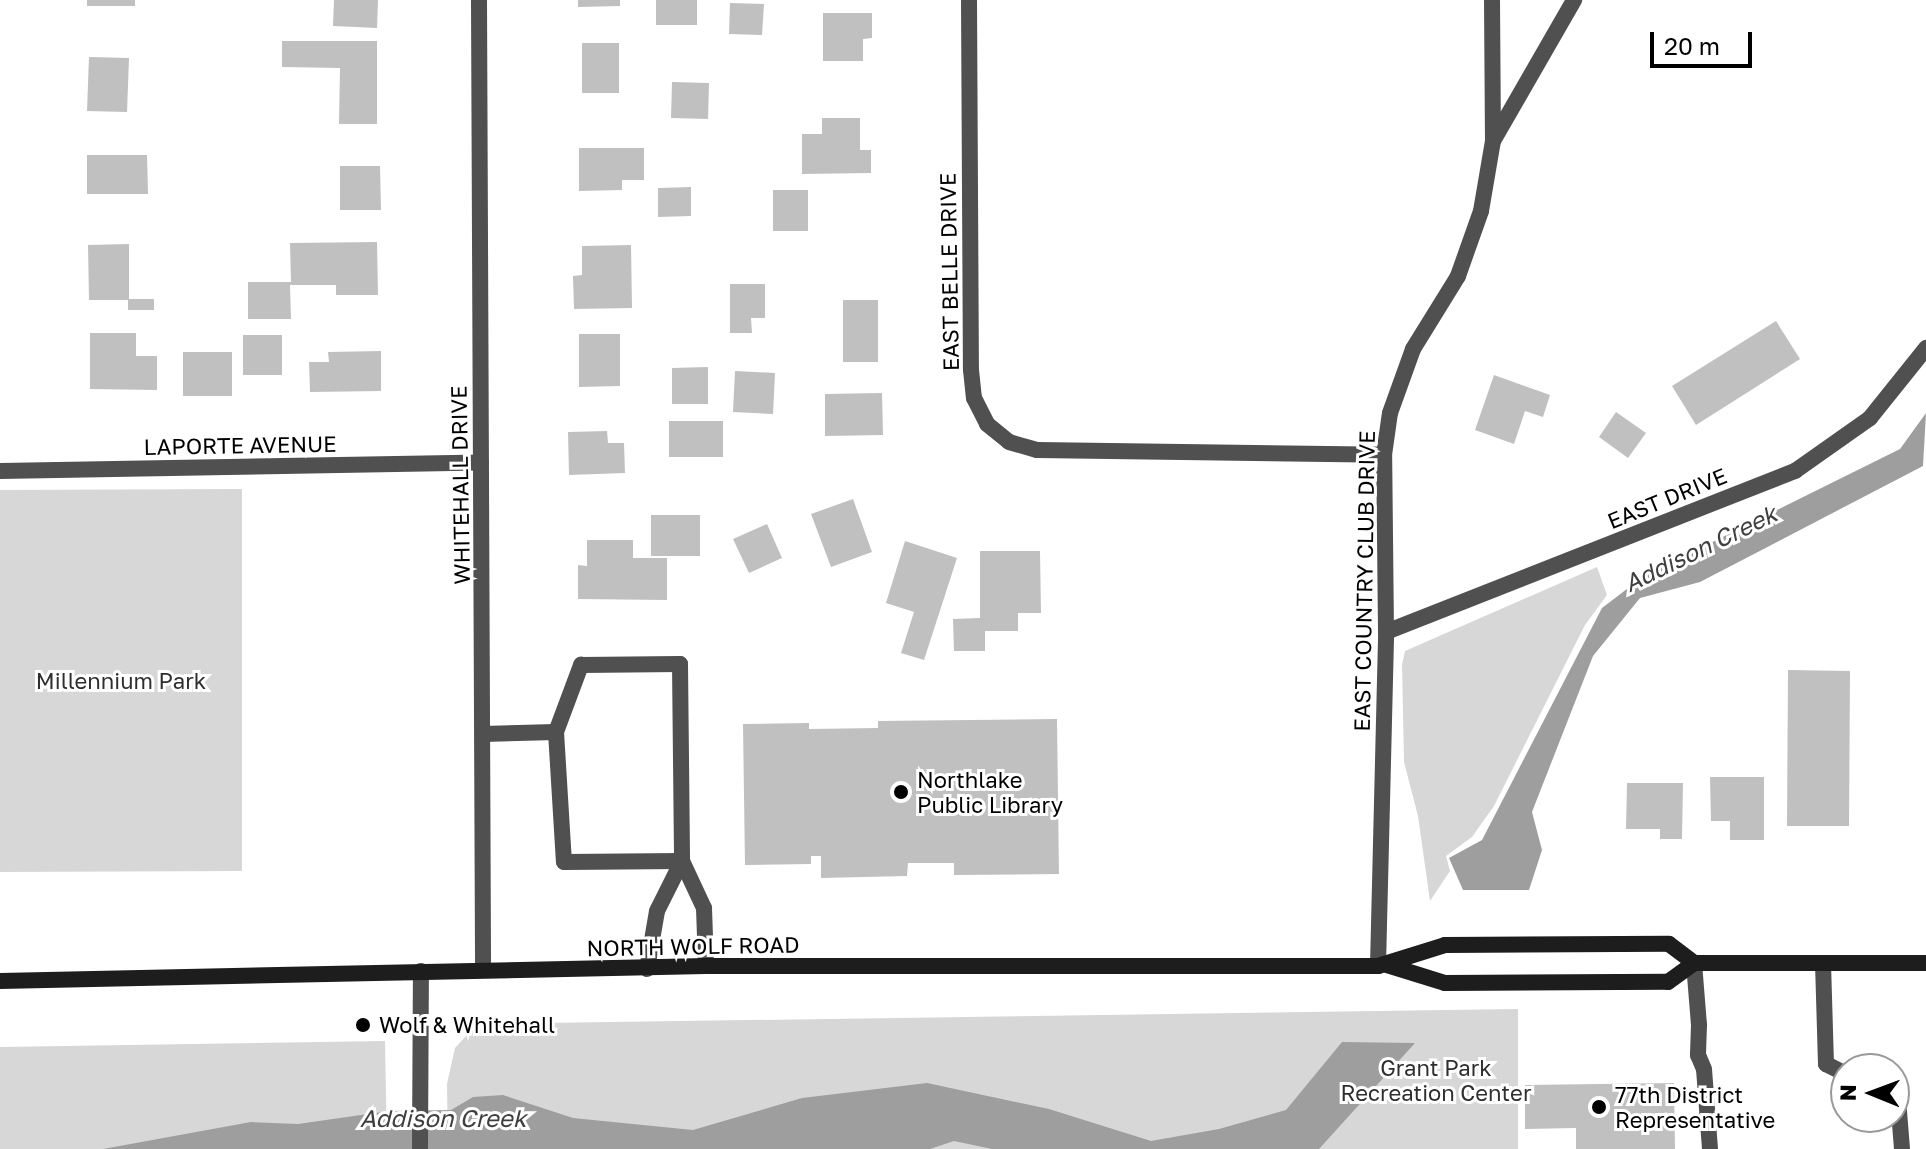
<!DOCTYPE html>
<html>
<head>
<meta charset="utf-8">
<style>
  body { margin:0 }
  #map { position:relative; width:1926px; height:1149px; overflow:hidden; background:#fff; font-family:"Golos Text",sans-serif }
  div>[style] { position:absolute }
  .green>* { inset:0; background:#d7d7d7 }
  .water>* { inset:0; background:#9e9e9e }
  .building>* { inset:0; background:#c0c0c0 }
  .lane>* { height:16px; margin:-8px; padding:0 8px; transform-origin:8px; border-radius:8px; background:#505050 }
  .street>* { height:16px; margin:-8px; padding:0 8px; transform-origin:8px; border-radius:8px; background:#505050 }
  .secondary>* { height:16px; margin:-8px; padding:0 8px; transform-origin:8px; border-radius:8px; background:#1d1d1d }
  .dots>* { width:22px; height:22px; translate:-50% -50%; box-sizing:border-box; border:4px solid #fff; border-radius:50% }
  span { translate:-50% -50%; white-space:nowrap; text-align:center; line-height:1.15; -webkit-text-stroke:6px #fff; paint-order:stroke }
  .street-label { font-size:22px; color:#000 }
  .park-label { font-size:22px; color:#2e2e2e }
  .poi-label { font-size:22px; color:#000 }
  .left { translate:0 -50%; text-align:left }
  .water-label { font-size:24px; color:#3f3f3f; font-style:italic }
  .north { position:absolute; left:1830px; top:1053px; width:80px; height:80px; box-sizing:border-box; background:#fff; border:2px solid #999; border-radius:50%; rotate:271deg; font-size:22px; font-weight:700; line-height:32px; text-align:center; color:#000 }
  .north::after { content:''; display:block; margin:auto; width:28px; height:36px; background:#000; clip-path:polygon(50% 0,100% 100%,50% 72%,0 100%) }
  .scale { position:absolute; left:1650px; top:32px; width:102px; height:36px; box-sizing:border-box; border:4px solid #000; border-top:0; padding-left:10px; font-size:24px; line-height:28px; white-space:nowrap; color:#000; -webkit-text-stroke:6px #fff; paint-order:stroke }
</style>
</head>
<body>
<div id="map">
  <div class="green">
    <div style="clip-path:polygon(242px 489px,242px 871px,0 872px,0 490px)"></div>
    <div style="clip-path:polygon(1597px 567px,1607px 595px,1585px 625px,1494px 806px,1472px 837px,1446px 856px,1450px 871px,1430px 901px,1418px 816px,1404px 762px,1402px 665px,1405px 651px)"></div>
    <div style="clip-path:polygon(1518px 1009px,1518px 1149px,448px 1149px,447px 1084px,455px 1048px,477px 1024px)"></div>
    <div style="clip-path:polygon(385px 1041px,387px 1149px,0 1149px,0 1047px)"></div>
  </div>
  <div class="water">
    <div style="clip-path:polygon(1926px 413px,1923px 466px,1700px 582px,1640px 598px,1593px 656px,1532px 812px,1542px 850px,1529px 890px,1463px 890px,1449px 858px,1482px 840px,1602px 608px,1644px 576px,1900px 449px)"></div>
    <div style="clip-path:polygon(1342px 1042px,1415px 1043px,1319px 1149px,992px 1149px,954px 1141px,930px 1149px,103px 1149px,251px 1122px,298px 1124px,389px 1111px,451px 1110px,473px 1097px,503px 1095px,573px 1118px,693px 1130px,802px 1098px,927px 1083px,1049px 1109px,1151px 1141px,1219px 1129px,1286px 1110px)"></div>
  </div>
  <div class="building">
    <div style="clip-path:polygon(87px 0,135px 0,135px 6px,87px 6px)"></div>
    <div style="clip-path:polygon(334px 0,378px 0,377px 28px,333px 26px)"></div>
    <div style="clip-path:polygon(578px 0,620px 0,620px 6px,578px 7px)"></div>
    <div style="clip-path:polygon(656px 0,697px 0,697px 25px,656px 25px)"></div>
    <div style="clip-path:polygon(730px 3px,764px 4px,762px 35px,729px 34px)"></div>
    <div style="clip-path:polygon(823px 13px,872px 13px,872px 38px,863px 39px,863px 61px,823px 61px)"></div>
    <div style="clip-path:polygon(282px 41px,377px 41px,377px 124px,339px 124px,340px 68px,282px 67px)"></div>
    <div style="clip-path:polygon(582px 43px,619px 43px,619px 93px,582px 93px)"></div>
    <div style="clip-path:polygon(89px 57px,129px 58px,127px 112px,87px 111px)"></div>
    <div style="clip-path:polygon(672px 82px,709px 83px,708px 119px,671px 118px)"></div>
    <div style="clip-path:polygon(822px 118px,860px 118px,860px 150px,871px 150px,871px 173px,802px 174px,802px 134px,822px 134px)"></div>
    <div style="clip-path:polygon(579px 148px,644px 148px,644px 180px,622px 180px,622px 190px,579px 191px)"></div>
    <div style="clip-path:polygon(87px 155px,147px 155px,148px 194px,87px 194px)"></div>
    <div style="clip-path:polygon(340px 166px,380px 166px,381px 210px,340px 210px)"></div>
    <div style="clip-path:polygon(691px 187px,691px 216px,658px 217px,658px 188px)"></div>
    <div style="clip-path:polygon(773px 190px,808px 190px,808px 231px,773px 231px)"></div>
    <div style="clip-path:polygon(377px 242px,378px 295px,336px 295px,336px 285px,290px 285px,291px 319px,248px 319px,248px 282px,291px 282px,290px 243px)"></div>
    <div style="clip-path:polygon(129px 244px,129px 299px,154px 299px,154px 310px,128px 310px,128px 300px,89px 300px,88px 245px)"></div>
    <div style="clip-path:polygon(631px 245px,632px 308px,574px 309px,573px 276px,582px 275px,582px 246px)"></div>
    <div style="clip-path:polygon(730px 284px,765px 284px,765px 318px,751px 318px,752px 333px,730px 333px)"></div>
    <div style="clip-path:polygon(843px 300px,878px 300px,878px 362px,843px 362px)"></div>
    <div style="clip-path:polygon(1776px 321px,1800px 359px,1696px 425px,1672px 386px)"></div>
    <div style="clip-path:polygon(90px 333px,136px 333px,136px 356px,157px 356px,157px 390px,90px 389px)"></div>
    <div style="clip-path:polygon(579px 334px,620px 334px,620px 386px,579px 387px)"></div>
    <div style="clip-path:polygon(243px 335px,282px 335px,282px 375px,243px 375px)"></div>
    <div style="clip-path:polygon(381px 351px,381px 391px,310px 392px,309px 362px,329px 362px,328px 352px)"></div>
    <div style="clip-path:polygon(183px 352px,232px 352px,232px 396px,183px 396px)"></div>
    <div style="clip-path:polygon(708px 367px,708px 404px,672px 404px,672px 368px)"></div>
    <div style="clip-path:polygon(735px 371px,775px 373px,773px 414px,733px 412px)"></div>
    <div style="clip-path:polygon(1494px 375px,1550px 395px,1543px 417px,1525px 411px,1514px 444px,1475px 430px)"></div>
    <div style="clip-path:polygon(882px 393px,883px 435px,825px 436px,825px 394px)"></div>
    <div style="clip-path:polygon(1616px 412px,1646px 433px,1628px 458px,1599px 437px)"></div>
    <div style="clip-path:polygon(669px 421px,723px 421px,723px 457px,669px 457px)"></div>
    <div style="clip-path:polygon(607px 431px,608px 443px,624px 443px,625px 473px,569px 475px,568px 432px)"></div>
    <div style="clip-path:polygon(853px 499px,872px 552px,831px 567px,811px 514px)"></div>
    <div style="clip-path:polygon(651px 515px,700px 515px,700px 556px,651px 556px)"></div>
    <div style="clip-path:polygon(767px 524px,782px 558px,749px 573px,733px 539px)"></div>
    <div style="clip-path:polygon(587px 540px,633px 540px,633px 558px,667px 558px,667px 600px,578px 599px,578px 565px,587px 566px)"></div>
    <div style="clip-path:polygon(905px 541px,957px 558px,924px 660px,901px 653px,914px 612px,886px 603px)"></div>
    <div style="clip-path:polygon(980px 551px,1040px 551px,1041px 613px,1018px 613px,1018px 631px,985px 631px,985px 651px,954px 651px,953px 619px,980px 618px)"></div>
    <div style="clip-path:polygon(1788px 670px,1850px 671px,1849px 826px,1787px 826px)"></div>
    <div style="clip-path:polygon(1057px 719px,1059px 874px,954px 875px,954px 863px,908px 863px,907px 876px,821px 878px,821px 856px,811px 856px,811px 864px,745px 865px,743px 724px,809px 723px,809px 729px,878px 728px,878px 721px)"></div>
    <div style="clip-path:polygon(1710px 777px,1764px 777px,1764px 840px,1730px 840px,1730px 821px,1711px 821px)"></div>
    <div style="clip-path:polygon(1627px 783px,1683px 783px,1682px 839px,1660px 839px,1660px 829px,1626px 829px)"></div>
    <div style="clip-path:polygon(1674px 1083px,1675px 1149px,1576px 1149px,1576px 1128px,1525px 1129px,1525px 1085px)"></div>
  </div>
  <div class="lane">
    <div style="left:556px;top:732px;width:130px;rotate:86.5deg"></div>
    <div style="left:564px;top:862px;width:118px;rotate:-0.5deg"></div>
    <div style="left:483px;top:734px;width:73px;rotate:-1.6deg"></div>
    <div style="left:556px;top:732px;width:72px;rotate:-69.5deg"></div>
    <div style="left:581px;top:665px;width:99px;rotate:-0.6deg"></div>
    <div style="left:680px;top:664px;width:197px;rotate:89.4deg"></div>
    <div style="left:682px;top:861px;width:52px;rotate:64.9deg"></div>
    <div style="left:704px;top:908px;width:58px;rotate:88deg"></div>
    <div style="left:1694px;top:963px;width:62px;rotate:85.4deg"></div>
    <div style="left:1699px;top:1025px;width:30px;rotate:92deg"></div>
    <div style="left:1698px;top:1055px;width:15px;rotate:67deg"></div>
    <div style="left:1704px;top:1069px;width:80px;rotate:85.7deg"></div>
    <div style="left:1823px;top:963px;width:101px;rotate:88.3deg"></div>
    <div style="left:1826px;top:1064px;width:22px;rotate:27deg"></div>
    <div style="left:647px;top:969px;width:59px;rotate:-80.2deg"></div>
    <div style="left:657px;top:911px;width:56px;rotate:-63.4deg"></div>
    <div style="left:1894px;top:1097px;width:4px;rotate:27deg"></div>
    <div style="left:1898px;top:1099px;width:50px;rotate:85.4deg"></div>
    <div style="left:420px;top:1149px;width:178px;rotate:-89.7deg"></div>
  </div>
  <div class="street">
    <div style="left:479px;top:0;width:970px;rotate:89.76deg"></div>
    <div style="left:969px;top:0;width:370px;rotate:89.7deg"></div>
    <div style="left:971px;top:370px;width:28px;rotate:84deg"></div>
    <div style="left:974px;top:398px;width:29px;rotate:63deg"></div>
    <div style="left:987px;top:424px;width:28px;rotate:39deg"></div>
    <div style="left:1009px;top:442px;width:29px;rotate:16deg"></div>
    <div style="left:1037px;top:450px;width:347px;rotate:0.8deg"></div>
    <div style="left:1492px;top:0;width:139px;rotate:89.6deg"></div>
    <div style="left:0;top:471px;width:481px;rotate:-1deg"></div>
    <div style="left:1386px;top:632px;width:440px;rotate:-21.5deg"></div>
    <div style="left:1795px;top:471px;width:92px;rotate:-35.2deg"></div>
    <div style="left:1870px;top:418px;width:90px;rotate:-51.3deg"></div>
    <div style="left:1378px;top:966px;width:334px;rotate:-88.6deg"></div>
    <div style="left:1386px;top:632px;width:177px;rotate:-90.6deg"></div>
    <div style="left:1384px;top:455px;width:42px;rotate:-81.9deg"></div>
    <div style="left:1390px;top:413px;width:68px;rotate:-70.2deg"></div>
    <div style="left:1413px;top:349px;width:86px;rotate:-58.3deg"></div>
    <div style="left:1458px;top:276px;width:69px;rotate:-70.5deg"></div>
    <div style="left:1481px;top:211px;width:71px;rotate:-80.3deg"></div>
    <div style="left:1493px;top:141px;width:163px;rotate:-60.1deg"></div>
  </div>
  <div class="secondary">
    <div style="left:1387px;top:965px;width:61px;rotate:17.2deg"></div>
    <div style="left:1445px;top:983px;width:223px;rotate:-0.3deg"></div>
    <div style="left:1668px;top:982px;width:32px;rotate:-36deg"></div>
    <div style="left:1694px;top:963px;width:232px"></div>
    <div style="left:0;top:981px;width:706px;rotate:-1.22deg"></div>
    <div style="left:706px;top:966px;width:672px"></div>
    <div style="left:1378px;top:966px;width:70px;rotate:-17.4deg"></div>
    <div style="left:1445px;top:945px;width:224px;rotate:-0.3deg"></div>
    <div style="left:1669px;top:944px;width:31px;rotate:37deg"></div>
  </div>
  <div class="dots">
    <div style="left:901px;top:792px;background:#000"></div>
    <div style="left:363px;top:1025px;background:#000"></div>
    <div style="left:1599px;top:1107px;background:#000"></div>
  </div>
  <div class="street-label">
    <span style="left:949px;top:272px;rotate:-91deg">EAST BELLE DRIVE</span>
    <span style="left:240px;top:445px;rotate:-1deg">LAPORTE AVENUE</span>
    <span style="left:460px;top:485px;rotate:-91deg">WHITEHALL DRIVE</span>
    <span style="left:1667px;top:498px;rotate:-22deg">EAST DRIVE</span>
    <span style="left:1364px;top:581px;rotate:-89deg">EAST COUNTRY CLUB DRIVE</span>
    <span style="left:693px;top:946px;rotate:-1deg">NORTH WOLF ROAD</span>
  </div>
  <div class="park-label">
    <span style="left:121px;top:681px">Millennium Park</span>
    <span style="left:1436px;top:1080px">Grant Park<br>Recreation Center</span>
  </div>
  <div class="poi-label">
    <span class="left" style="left:917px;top:792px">Northlake<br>Public Library</span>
    <span class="left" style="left:379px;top:1025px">Wolf &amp; Whitehall</span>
    <span class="left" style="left:1615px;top:1107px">77th District<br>Representative</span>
  </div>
  <div class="water-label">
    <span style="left:1700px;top:548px;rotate:-26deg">Addison Creek</span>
    <span style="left:443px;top:1118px">Addison Creek</span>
  </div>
  <div class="north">N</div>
  <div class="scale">20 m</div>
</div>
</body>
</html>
